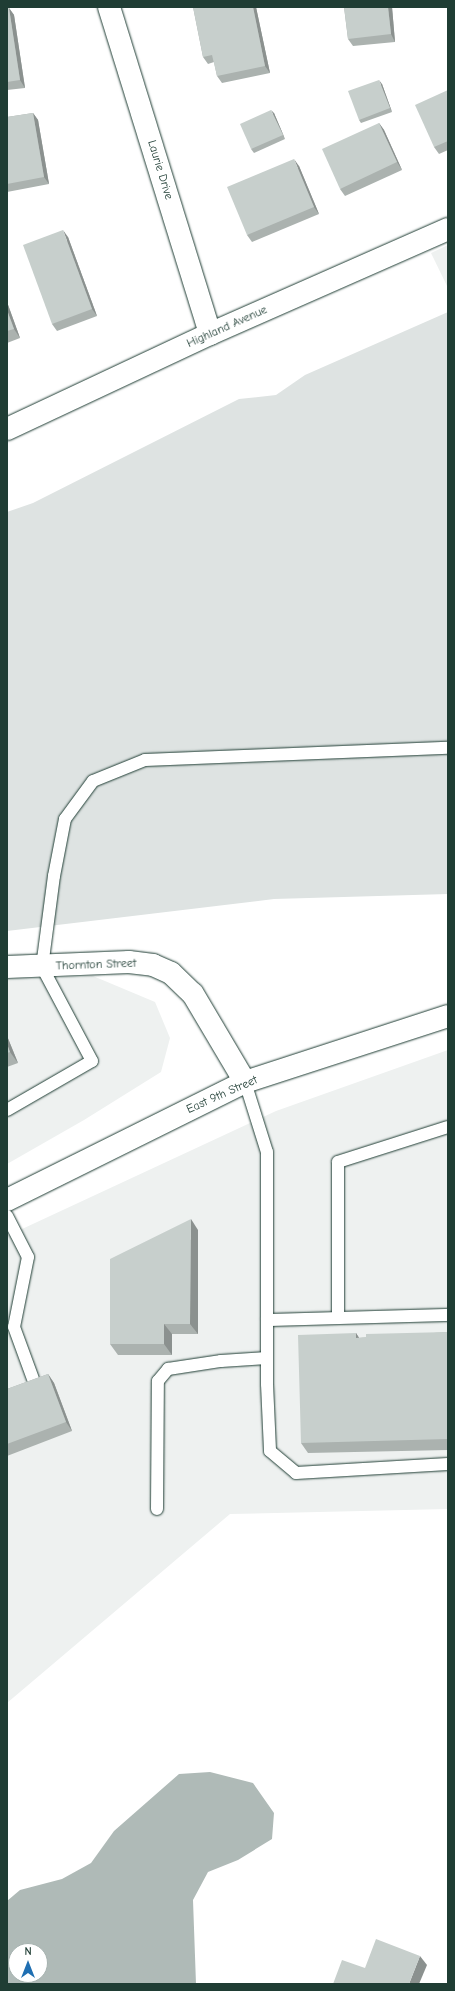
<!DOCTYPE html>
<html>
<head>
<meta charset="utf-8">
<style>
  body { margin:0 }
  #map { position:relative; width:455px; height:1991px; overflow:hidden; background:#fff; font-family:"Comic Neue",sans-serif }
  div>[style] { position:absolute }
  .built>* { inset:0; background:#eef1f0 }
  .green>* { inset:0; background:#dee3e2 }
  .water>* { inset:0; background:#afbab7 }
  .roads { filter:drop-shadow(0 0 1px #1f3d34) drop-shadow(0 0 1px #1f3d34) }
  .service>* { height:12px; margin:-6px; padding:0 6px; transform-origin:6px; border-radius:6px; background:#fff }
  .minor>* { height:22px; margin:-11px; padding:0 11px; transform-origin:11px; border-radius:11px; background:#fff }
  .tertiary>* { height:22px; margin:-11px; padding:0 11px; transform-origin:11px; border-radius:11px; background:#fff }
  .secondary>* { height:22px; margin:-11px; padding:0 11px; transform-origin:11px; border-radius:11px; background:#fff }
  .wall>* { inset:0; background:#abb2af }
  .shaded-wall>* { inset:0; background:#8b918f }
  .building>* { inset:0; background:#c7cfcc }
  span { translate:-50% -50%; white-space:nowrap; text-align:center; line-height:1.15; -webkit-text-stroke:3px #fff; paint-order:stroke }
  .street-label { font-size:12px; color:#1f3d34 }
  .frame { position:absolute; inset:0; border:8px solid #1f3d34; pointer-events:none }
  .north { position:absolute; left:8px; top:1943px; width:40px; height:40px; box-sizing:border-box; background:#fff; border:1px solid #a5b1ae; border-radius:50%; rotate:0deg; font-size:11px; font-weight:700; line-height:16px; text-align:center; color:#1f3d34 }
  .north::after { content:''; display:block; margin:auto; width:14px; height:18px; background:#1f6fb2; clip-path:polygon(50% 0,100% 100%,50% 72%,0 100%) }
</style>
</head>
<body>
<div id="map">
  <div class="built">
    <div style="clip-path:polygon(448px 245px,448px 288px,431px 253px)"></div>
    <div style="clip-path:polygon(93px 976px,155px 1002px,170px 1038px,161px 1072px,84px 1120px,7px 1164px,7px 979px)"></div>
    <div style="clip-path:polygon(448px 1050px,448px 1509px,230px 1514px,7px 1703px,7px 1236px,276px 1111px)"></div>
  </div>
  <div class="green">
    <div style="clip-path:polygon(448px 312px,448px 894px,274px 899px,7px 931px,7px 512px,33px 503px,239px 399px,276px 395px,305px 375px)"></div>
  </div>
  <div class="water">
    <div style="clip-path:polygon(evenodd,210px 1772px,253px 1783px,274px 1813px,272px 1839px,238px 1860px,208px 1872px,193px 1900px,196px 1984px,7px 1984px,7px 1901px,20px 1890px,62px 1879px,91px 1863px,114px 1831px,179px 1774px,210px 1772px,16px 1951px,40px 1951px,40px 1975px,16px 1975px,16px 1951px)"></div>
  </div>
  <div class="roads">
    <div class="service">
      <div style="left:245px;top:1082px;width:73px;rotate:72.6deg"></div>
      <div style="left:267px;top:1152px;width:232px;rotate:90deg"></div>
      <div style="left:267px;top:1384px;width:67px;rotate:87.4deg"></div>
      <div style="left:270px;top:1451px;width:34px;rotate:40deg"></div>
      <div style="left:296px;top:1473px;width:152px;rotate:-3.4deg"></div>
      <div style="left:7px;top:1110px;width:98px;rotate:-30deg"></div>
      <div style="left:92px;top:1061px;width:106px;rotate:-118deg"></div>
      <div style="left:42px;top:967px;width:92px;rotate:-82.5deg"></div>
      <div style="left:54px;top:876px;width:58px;rotate:-79.1deg"></div>
      <div style="left:65px;top:819px;width:47px;rotate:-53.6deg"></div>
      <div style="left:93px;top:781px;width:56px;rotate:-22deg"></div>
      <div style="left:145px;top:760px;width:303px;rotate:-2.3deg"></div>
      <div style="left:7px;top:1216px;width:46px;rotate:62.9deg"></div>
      <div style="left:28px;top:1257px;width:71px;rotate:101.3deg"></div>
      <div style="left:14px;top:1327px;width:55px;rotate:69.9deg"></div>
      <div style="left:338px;top:1318px;width:156px;rotate:-90deg"></div>
      <div style="left:338px;top:1162px;width:115px;rotate:-17.7deg"></div>
      <div style="left:267px;top:1320px;width:181px;rotate:-1.6deg"></div>
      <div style="left:157px;top:1509px;width:128px;rotate:-89.6deg"></div>
      <div style="left:158px;top:1381px;width:16px;rotate:-50deg"></div>
      <div style="left:168px;top:1369px;width:54px;rotate:-8.6deg"></div>
      <div style="left:221px;top:1361px;width:46px;rotate:-3.7deg"></div>
    </div>
    <div class="minor">
      <div style="left:109px;top:7px;width:342px;rotate:72.8deg"></div>
      <div style="left:7px;top:429px;width:224px;rotate:-25.1deg"></div>
      <div style="left:210px;top:334px;width:260px;rotate:-23.8deg"></div>
    </div>
    <div class="tertiary">
      <div style="left:7px;top:967px;width:122px;rotate:-2.3deg"></div>
      <div style="left:129px;top:962px;width:24px;rotate:7deg"></div>
      <div style="left:153px;top:965px;width:20px;rotate:24deg"></div>
      <div style="left:171px;top:973px;width:30px;rotate:44deg"></div>
      <div style="left:193px;top:994px;width:102px;rotate:59.4deg"></div>
    </div>
    <div class="secondary">
      <div style="left:7px;top:1200px;width:266px;rotate:-26.4deg"></div>
      <div style="left:245px;top:1082px;width:213px;rotate:-18deg"></div>
    </div>
  </div>
  <div class="wall">
    <div style="clip-path:polygon(193px 7px,256px 7px,270px 73px,222px 83px,217px 76px,214px 62px,208px 64px,203px 57px)"></div>
    <div style="clip-path:polygon(344px 7px,392px 7px,395px 42px,353px 46px,348px 39px)"></div>
    <div style="clip-path:polygon(7px 8px,9px 8px,14px 15px,25px 88px,7px 90px)"></div>
    <div style="clip-path:polygon(382px 84px,392px 112px,361px 123px,359px 120px)"></div>
    <div style="clip-path:polygon(448px 90px,448px 150px,439px 154px,434px 147px)"></div>
    <div style="clip-path:polygon(33px 113px,38px 120px,49px 184px,7px 192px,7px 117px)"></div>
    <div style="clip-path:polygon(274px 113px,285px 139px,254px 153px,251px 149px)"></div>
    <div style="clip-path:polygon(379px 123px,384px 130px,402px 170px,345px 196px,340px 189px)"></div>
    <div style="clip-path:polygon(299px 166px,319px 214px,252px 242px,247px 235px)"></div>
    <div style="clip-path:polygon(68px 237px,97px 316px,57px 331px,52px 324px)"></div>
    <div style="clip-path:polygon(7px 302px,20px 338px,7px 343px)"></div>
    <div style="clip-path:polygon(7px 1036px,18px 1063px,7px 1067px)"></div>
    <div style="clip-path:polygon(198px 1230px,198px 1334px,172px 1334px,172px 1355px,118px 1355px,110px 1344px)"></div>
    <div style="clip-path:polygon(448px 1332px,448px 1450px,308px 1453px,301px 1443px,356px 1333px,359px 1338px)"></div>
    <div style="clip-path:polygon(48px 1374px,54px 1383px,72px 1431px,7px 1456px,7px 1389px)"></div>
  </div>
  <div class="shaded-wall">
    <div style="clip-path:polygon(253px 7px,256px 7px,270px 73px,265px 66px)"></div>
    <div style="clip-path:polygon(388px 7px,392px 7px,395px 42px,391px 34px)"></div>
    <div style="clip-path:polygon(9px 8px,14px 15px,25px 88px,20px 80px)"></div>
    <div style="clip-path:polygon(379px 80px,382px 84px,392px 112px,390px 108px)"></div>
    <div style="clip-path:polygon(271px 110px,274px 113px,285px 139px,283px 135px)"></div>
    <div style="clip-path:polygon(33px 113px,38px 120px,49px 184px,44px 177px)"></div>
    <div style="clip-path:polygon(379px 123px,384px 130px,402px 170px,397px 162px)"></div>
    <div style="clip-path:polygon(294px 159px,299px 166px,319px 214px,314px 207px)"></div>
    <div style="clip-path:polygon(63px 230px,68px 237px,97px 316px,92px 309px)"></div>
    <div style="clip-path:polygon(7px 302px,20px 338px,14px 329px,7px 310px)"></div>
    <div style="clip-path:polygon(7px 1036px,18px 1063px,10px 1052px,7px 1044px)"></div>
    <div style="clip-path:polygon(191px 1219px,198px 1230px,198px 1334px,190px 1324px)"></div>
    <div style="clip-path:polygon(164px 1324px,172px 1334px,172px 1355px,164px 1344px)"></div>
    <div style="clip-path:polygon(356px 1333px,363px 1344px,356px 1338px)"></div>
    <div style="clip-path:polygon(48px 1374px,54px 1383px,72px 1431px,66px 1422px)"></div>
    <div style="clip-path:polygon(420px 1956px,427px 1965px,419px 1984px,409px 1984px)"></div>
  </div>
  <div class="building">
    <div style="clip-path:polygon(193px 7px,253px 7px,265px 66px,217px 76px,212px 55px,203px 57px)"></div>
    <div style="clip-path:polygon(344px 7px,388px 7px,391px 34px,348px 39px)"></div>
    <div style="clip-path:polygon(7px 8px,9px 8px,20px 80px,7px 82px)"></div>
    <div style="clip-path:polygon(379px 80px,390px 108px,359px 120px,348px 91px)"></div>
    <div style="clip-path:polygon(448px 90px,448px 141px,434px 147px,415px 105px)"></div>
    <div style="clip-path:polygon(271px 110px,283px 135px,251px 149px,240px 124px)"></div>
    <div style="clip-path:polygon(33px 113px,44px 177px,7px 184px,7px 117px)"></div>
    <div style="clip-path:polygon(379px 123px,397px 162px,340px 189px,322px 149px)"></div>
    <div style="clip-path:polygon(294px 159px,314px 207px,247px 235px,227px 187px)"></div>
    <div style="clip-path:polygon(63px 230px,92px 309px,52px 324px,23px 245px)"></div>
    <div style="clip-path:polygon(7px 310px,14px 329px,7px 331px)"></div>
    <div style="clip-path:polygon(7px 1044px,10px 1052px,7px 1053px)"></div>
    <div style="clip-path:polygon(191px 1219px,190px 1324px,164px 1324px,164px 1344px,110px 1344px,110px 1259px)"></div>
    <div style="clip-path:polygon(448px 1332px,448px 1439px,301px 1443px,298px 1335px,356px 1333px,356px 1338px,366px 1337px,366px 1334px)"></div>
    <div style="clip-path:polygon(48px 1374px,66px 1422px,7px 1444px,7px 1389px)"></div>
    <div style="clip-path:polygon(376px 1939px,420px 1956px,409px 1984px,333px 1984px,342px 1960px,365px 1968px)"></div>
  </div>
  <div class="street-label">
    <span style="left:160px;top:170px;rotate:73deg">Laurie Drive</span>
    <span style="left:227px;top:327px;rotate:-24deg">Highland Avenue</span>
    <span style="left:96px;top:965px;rotate:-2deg">Thornton Street</span>
    <span style="left:222px;top:1095px;rotate:-24deg">East 9th Street</span>
  </div>
  <div class="frame"></div>
  <div class="north">N</div>
</div>
</body>
</html>
